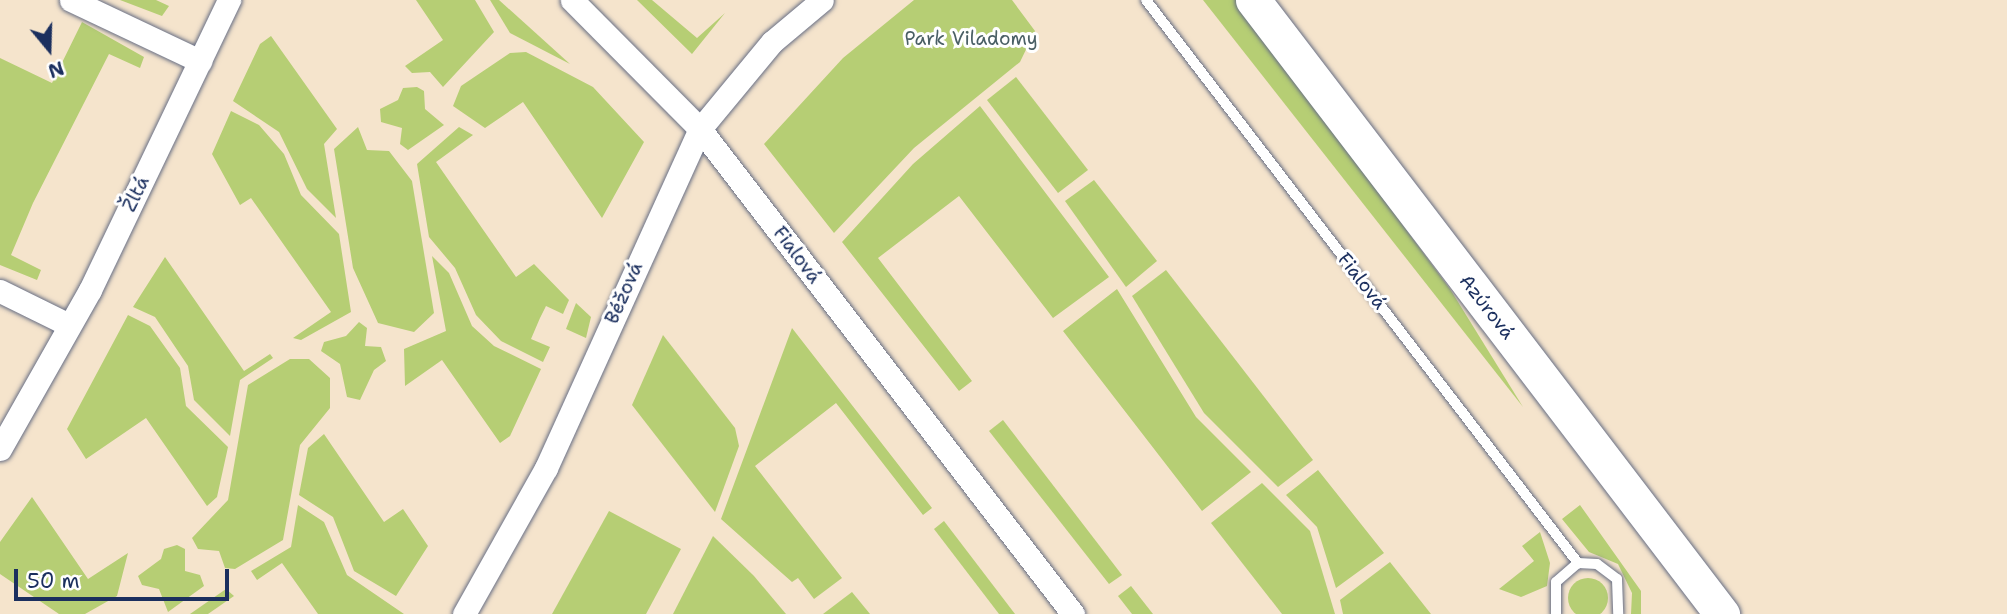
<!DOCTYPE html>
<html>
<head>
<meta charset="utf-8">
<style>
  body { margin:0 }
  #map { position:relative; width:2007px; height:614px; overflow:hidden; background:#f5e4cc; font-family:"Shantell Sans",sans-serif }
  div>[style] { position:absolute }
  .green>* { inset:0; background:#b6ce74 }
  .round { border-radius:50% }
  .roads { filter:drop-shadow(0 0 2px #676e84) drop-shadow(0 0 2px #676e84) }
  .lane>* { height:10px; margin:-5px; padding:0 5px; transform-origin:5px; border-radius:5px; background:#fff }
  .street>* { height:23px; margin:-11.5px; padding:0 11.5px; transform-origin:11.5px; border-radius:11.5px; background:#fff }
  .primary>* { height:35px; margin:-17.5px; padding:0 17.5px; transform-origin:17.5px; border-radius:17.5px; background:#fff }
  span { translate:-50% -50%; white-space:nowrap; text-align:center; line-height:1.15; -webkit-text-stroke:6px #fff; paint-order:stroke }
  .park-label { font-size:19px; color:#4a5f65 }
  .street-label { font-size:19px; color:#1b2f5e }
  .north { position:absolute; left:14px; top:14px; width:70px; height:70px; -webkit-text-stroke:5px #fff; paint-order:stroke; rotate:161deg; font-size:19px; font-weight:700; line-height:28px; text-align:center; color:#1b2f5e }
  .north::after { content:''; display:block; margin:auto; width:24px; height:32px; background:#1b2f5e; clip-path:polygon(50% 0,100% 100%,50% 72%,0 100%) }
  .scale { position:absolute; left:14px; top:569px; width:215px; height:32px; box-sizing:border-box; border:4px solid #1b2f5e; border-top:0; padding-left:9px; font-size:21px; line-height:24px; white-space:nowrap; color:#1b2f5e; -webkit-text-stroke:5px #fff; paint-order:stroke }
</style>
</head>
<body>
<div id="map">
  <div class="green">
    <div style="clip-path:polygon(120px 0,156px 0,169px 6px,162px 16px)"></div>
    <div style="clip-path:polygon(416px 0,475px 0,494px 32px,443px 87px,430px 72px,412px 73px,405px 66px,443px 40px)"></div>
    <div style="clip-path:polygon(490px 0,499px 0,570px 64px,510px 33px)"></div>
    <div style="clip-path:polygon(637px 0,652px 0,697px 38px,725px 13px,692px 54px)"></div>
    <div style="clip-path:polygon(914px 0,1012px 0,1035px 31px,1020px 62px,914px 148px,834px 233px,764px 144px,843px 58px)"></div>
    <div style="clip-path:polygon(1203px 0,1236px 0,1450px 289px,1523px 407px)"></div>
    <div style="clip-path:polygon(82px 22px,144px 57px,140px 68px,109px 54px,33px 203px,11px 255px,41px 270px,37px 280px,0 265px,0 58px,52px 83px)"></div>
    <div style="clip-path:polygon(271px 36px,337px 129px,324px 144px,336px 218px,307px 189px,279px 132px,233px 101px,260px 44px)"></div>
    <div style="clip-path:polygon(526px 52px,593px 87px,644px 142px,602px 218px,523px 102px,485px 128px,453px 106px,461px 86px,510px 53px)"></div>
    <div style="clip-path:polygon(1016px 77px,1088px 170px,1058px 193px,987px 100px)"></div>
    <div style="clip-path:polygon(417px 87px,424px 91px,425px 109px,444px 125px,408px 150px,400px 144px,402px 128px,381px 122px,380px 109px,398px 100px,403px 88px)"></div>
    <div style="clip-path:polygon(980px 106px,1109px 277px,1053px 318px,959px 196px,878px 258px,972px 381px,959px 391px,842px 242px,913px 164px)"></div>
    <div style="clip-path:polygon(231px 111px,259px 125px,284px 154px,301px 195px,339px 234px,351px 312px,301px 340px,293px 338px,331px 312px,251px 198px,240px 205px,212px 154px)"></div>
    <div style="clip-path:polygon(358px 127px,367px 150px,389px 151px,412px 181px,434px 313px,414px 332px,378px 323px,353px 268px,334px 149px)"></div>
    <div style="clip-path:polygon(459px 127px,473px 135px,436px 162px,516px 277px,534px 264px,569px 300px,563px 314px,546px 306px,540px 318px,531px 339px,550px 347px,543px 362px,501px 341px,476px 315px,455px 268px,429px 237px,417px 164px)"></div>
    <div style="clip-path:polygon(1094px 180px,1157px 261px,1126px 287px,1065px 201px)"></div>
    <div style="clip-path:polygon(432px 256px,449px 273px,472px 326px,494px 346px,541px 369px,510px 436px,500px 443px,442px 360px,405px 386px,404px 349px,446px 331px)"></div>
    <div style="clip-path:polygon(165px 257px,244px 371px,270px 354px,273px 358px,240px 380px,230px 436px,194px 400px,188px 366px,155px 317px,133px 307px)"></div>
    <div style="clip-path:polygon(1166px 270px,1313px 460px,1278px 487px,1204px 413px,1132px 296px)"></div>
    <div style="clip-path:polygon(1117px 289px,1196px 417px,1251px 472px,1202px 511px,1063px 331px)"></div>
    <div style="clip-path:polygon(576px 303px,591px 317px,586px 338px,566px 329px)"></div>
    <div style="clip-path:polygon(128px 315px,150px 326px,180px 368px,186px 406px,228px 447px,217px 497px,207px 506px,146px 418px,86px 459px,67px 429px)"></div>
    <div style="clip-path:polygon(359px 322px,367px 328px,365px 346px,381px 347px,386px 361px,374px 370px,360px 400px,347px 397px,340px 364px,321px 351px,324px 342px,346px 336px)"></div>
    <div style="clip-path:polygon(792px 328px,932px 508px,923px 515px,836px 403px,755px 466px,842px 578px,814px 599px,798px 578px,792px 582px,721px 519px)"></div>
    <div style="clip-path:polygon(663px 335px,735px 428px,739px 446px,715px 512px,632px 405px)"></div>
    <div style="clip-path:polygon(290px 359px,309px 359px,330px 378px,330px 408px,300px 445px,283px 540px,235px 569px,225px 568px,219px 551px,198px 549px,192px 538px,228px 500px,248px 385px)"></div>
    <div style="clip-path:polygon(1003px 420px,1122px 575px,1109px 584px,989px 431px)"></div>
    <div style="clip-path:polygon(324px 434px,384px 522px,403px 509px,428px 546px,396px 596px,354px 571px,333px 517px,299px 495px,308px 448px)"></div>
    <div style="clip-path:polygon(1318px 470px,1384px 553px,1336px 588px,1317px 527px,1286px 495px)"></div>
    <div style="clip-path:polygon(1262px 483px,1310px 531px,1335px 614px,1282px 614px,1211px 523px)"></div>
    <div style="clip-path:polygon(32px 497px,88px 579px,128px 553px,117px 596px,85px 614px,59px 614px,0 574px,0 542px)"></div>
    <div style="clip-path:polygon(298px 505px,324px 522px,347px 575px,404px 614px,318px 614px,282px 563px,257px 580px,251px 571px,291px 547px)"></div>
    <div style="clip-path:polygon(1580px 505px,1641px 591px,1641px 614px,1631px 614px,1632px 593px,1618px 564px,1589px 552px,1562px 519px)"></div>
    <div style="clip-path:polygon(609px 511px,681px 549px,646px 614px,552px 614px)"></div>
    <div style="clip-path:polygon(944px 521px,1015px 614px,999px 614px,934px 529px)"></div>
    <div style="clip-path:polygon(1540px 532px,1550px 563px,1547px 586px,1521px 597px,1499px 589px,1534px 561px,1522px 546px)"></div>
    <div style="clip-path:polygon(713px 536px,754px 576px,786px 614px,673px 614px)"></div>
    <div style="clip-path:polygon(177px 545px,185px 549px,185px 571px,200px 575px,204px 586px,168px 612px,159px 589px,142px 585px,138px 576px,161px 559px,164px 549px)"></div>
    <div style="clip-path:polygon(1390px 562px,1431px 614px,1343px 614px,1340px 600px)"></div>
    <div class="round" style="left:1568px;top:578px;width:40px;height:40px"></div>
    <div style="clip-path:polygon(1131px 586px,1153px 614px,1132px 614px,1118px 596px)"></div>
    <div style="clip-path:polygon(226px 589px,234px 596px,208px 614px,190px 614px)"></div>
    <div style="clip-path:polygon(852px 592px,870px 614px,823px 614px)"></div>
  </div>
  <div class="roads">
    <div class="lane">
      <div style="left:1146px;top:0;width:710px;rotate:52.5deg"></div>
      <div style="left:1556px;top:614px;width:32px;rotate:-90deg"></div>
      <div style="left:1556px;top:582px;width:29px;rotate:-41deg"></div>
      <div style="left:1578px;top:563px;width:19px;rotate:3deg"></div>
      <div style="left:1597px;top:564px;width:25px;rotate:37deg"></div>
      <div style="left:1617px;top:579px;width:35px;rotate:88deg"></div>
    </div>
    <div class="street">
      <div style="left:71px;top:0;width:143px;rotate:25.3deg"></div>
      <div style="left:572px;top:0;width:182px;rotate:45.2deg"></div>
      <div style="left:700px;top:129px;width:612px;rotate:52.44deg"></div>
      <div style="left:0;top:291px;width:77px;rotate:26.2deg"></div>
      <div style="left:0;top:449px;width:183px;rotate:-60.5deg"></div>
      <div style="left:90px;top:290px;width:322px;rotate:-64.4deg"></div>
      <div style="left:464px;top:614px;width:167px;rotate:-60.7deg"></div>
      <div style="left:546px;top:468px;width:372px;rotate:-65.6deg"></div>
      <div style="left:700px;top:129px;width:113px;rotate:-50.4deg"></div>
      <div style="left:772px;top:42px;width:65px;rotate:-40deg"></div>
    </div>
    <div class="primary">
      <div style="left:1253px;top:0;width:773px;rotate:52.63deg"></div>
    </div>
  </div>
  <div class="park-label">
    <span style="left:971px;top:39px">Park Viladomy</span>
  </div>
  <div class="street-label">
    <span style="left:136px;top:194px;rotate:-64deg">Žltá</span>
    <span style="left:797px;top:255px;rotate:53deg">Fialová</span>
    <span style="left:1362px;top:281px;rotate:52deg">Fialová</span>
    <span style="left:624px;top:293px;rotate:-66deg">Béžová</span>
    <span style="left:1487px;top:307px;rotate:52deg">Azúrová</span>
  </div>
  <div class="north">N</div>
  <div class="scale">50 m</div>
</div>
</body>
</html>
